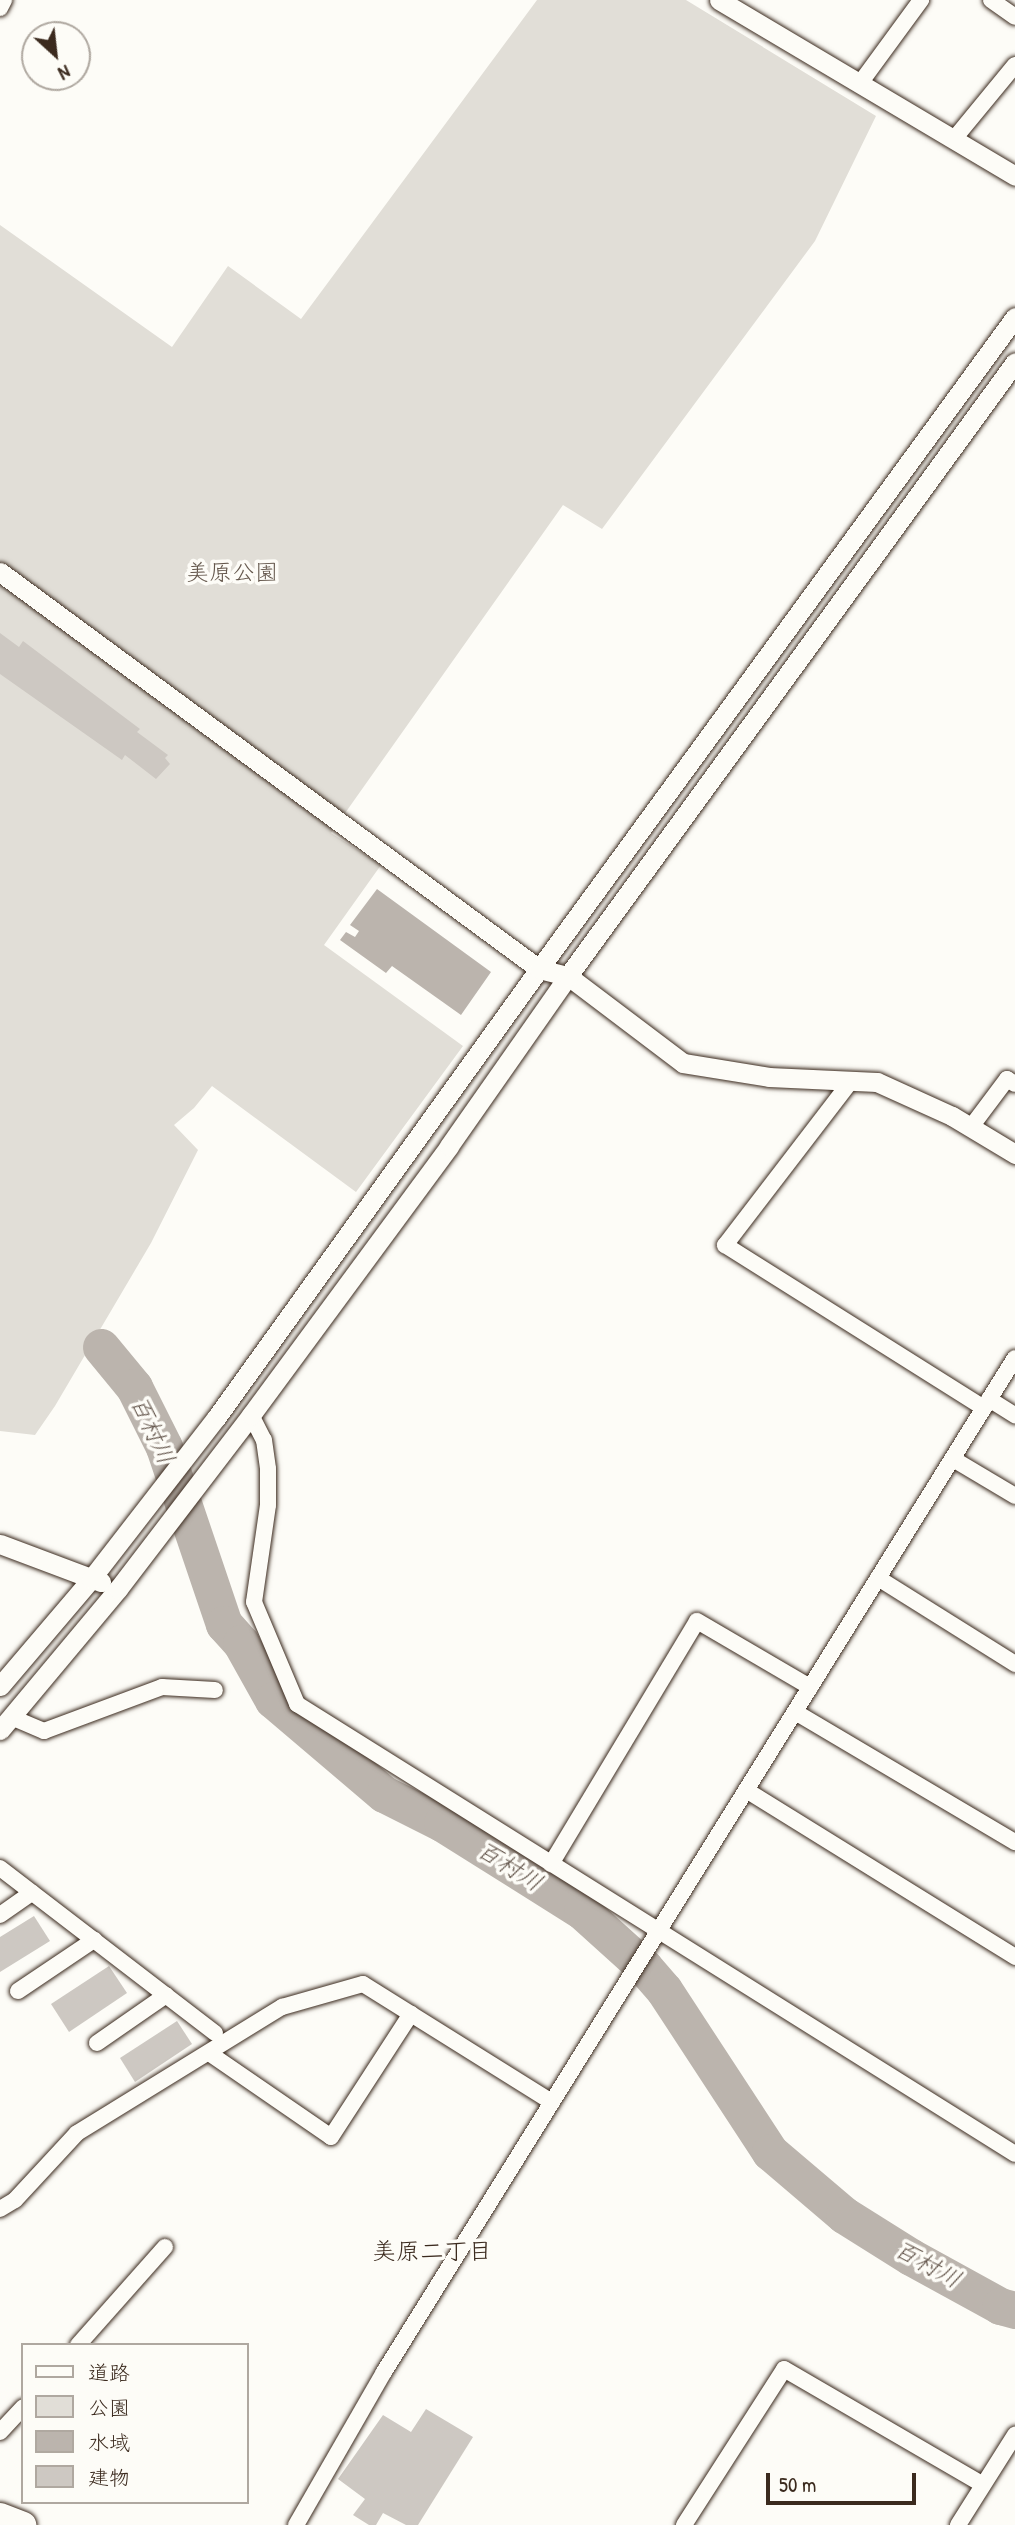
<!DOCTYPE html>
<html>
<head>
<meta charset="utf-8">
<style>
  body { margin:0 }
  #map { position:relative; width:1015px; height:2525px; overflow:hidden; background:#fdfcf7; font-family:"Patrick Hand","Klee One",sans-serif }
  div>[style] { position:absolute }
  .green>* { inset:0; background:#e1ded7 }
  .water>* { inset:0; background:#bbb4ad }
  .river>* { height:37px; margin:-18.5px; padding:0 18.5px; transform-origin:18.5px; border-radius:18.5px; background:#bbb4ad }
  .building>* { inset:0; background:#cdc8c2 }
  .roads { filter:drop-shadow(0 0 2px #3b2a1e) drop-shadow(0 0 2px #3b2a1e) }
  .minor>* { height:16px; margin:-8px; padding:0 8px; transform-origin:8px; border-radius:8px; background:#fdfcf7 }
  .tertiary>* { height:19px; margin:-9.5px; padding:0 9.5px; transform-origin:9.5px; border-radius:9.5px; background:#fdfcf7 }
  .trunk>* { height:26px; margin:-13px; padding:0 13px; transform-origin:13px; border-radius:13px; background:#fdfcf7 }
  span { translate:-50% -50%; white-space:nowrap; text-align:center; line-height:1.15; -webkit-text-stroke:7px #fdfcf7; paint-order:stroke }
  .park-label { font-size:23px; color:#64574c }
  .water-label { font-size:24px; color:#615349; font-style:italic }
  .neighbourhood-label { font-size:24px; color:#3b2a1e }
  .legend { position:absolute; left:21px; top:2343px; width:228px; height:161px; box-sizing:border-box; background:#fdfcf7; border:2px solid #afa8a0; margin:0; padding:9px 12px; list-style:none; font-size:21px; color:#3b2a1e }
  .legend li { display:flex; align-items:center; gap:14px; height:35px }
  .legend b { width:35px; border:2px solid #afa8a0 }
  .north { position:absolute; left:21px; top:21px; width:70px; height:70px; box-sizing:border-box; background:#fdfcf7; border:2px solid #afa8a0; border-radius:50%; rotate:153deg; font-size:19px; font-weight:700; line-height:28px; text-align:center; color:#3b2a1e }
  .north::after { content:''; display:block; margin:auto; width:24px; height:32px; background:#3b2a1e; clip-path:polygon(50% 0,100% 100%,50% 72%,0 100%) }
  .scale { position:absolute; left:766px; top:2473px; width:150px; height:32px; box-sizing:border-box; border:4px solid #3b2a1e; border-top:0; padding-left:9px; font-size:21px; line-height:24px; white-space:nowrap; color:#3b2a1e; -webkit-text-stroke:5px #fdfcf7; paint-order:stroke }
</style>
</head>
<body>
<div id="map">
  <div class="green">
    <div style="clip-path:polygon(537px 0,686px 0,876px 116px,815px 241px,602px 529px,563px 505px,331px 833px,381px 865px,324px 945px,463px 1046px,356px 1192px,212px 1086px,194px 1108px,174px 1125px,198px 1150px,151px 1243px,55px 1406px,35px 1435px,0 1431px,0 225px,172px 347px,228px 266px,301px 319px)"></div>
  </div>
  <div class="water">
    <div style="clip-path:polygon(377px 889px,491px 972px,461px 1015px,392px 966px,386px 973px,340px 940px,346px 932px,355px 937px,359px 931px,350px 925px)"></div>
  </div>
  <div class="river">
    <div style="left:101px;top:1347px;width:52px;rotate:50.5deg"></div>
    <div style="left:134px;top:1387px;width:67px;rotate:63.4deg"></div>
    <div style="left:164px;top:1447px;width:187px;rotate:71.3deg"></div>
    <div style="left:224px;top:1624px;width:25px;rotate:48deg"></div>
    <div style="left:241px;top:1643px;width:65px;rotate:60.7deg"></div>
    <div style="left:273px;top:1700px;width:145px;rotate:40.3deg"></div>
    <div style="left:384px;top:1794px;width:65px;rotate:26.6deg"></div>
    <div style="left:442px;top:1823px;width:165px;rotate:32.2deg"></div>
    <div style="left:582px;top:1911px;width:84px;rotate:42.1deg"></div>
    <div style="left:644px;top:1967px;width:30px;rotate:49deg"></div>
    <div style="left:664px;top:1990px;width:194px;rotate:56.8deg"></div>
    <div style="left:770px;top:2152px;width:97px;rotate:40.4deg"></div>
    <div style="left:844px;top:2215px;width:79px;rotate:32.1deg"></div>
    <div style="left:911px;top:2257px;width:102px;rotate:28.8deg"></div>
    <div style="left:1000px;top:2306px;width:16px;rotate:15deg"></div>
  </div>
  <div class="building">
    <div style="clip-path:polygon(0 633px,19px 647px,23px 641px,140px 729px,137px 732px,168px 755px,165px 758px,170px 764px,156px 779px,125px 755px,122px 760px,0 674px)"></div>
    <div style="clip-path:polygon(34px 1916px,50px 1941px,0 1972px,0 1937px)"></div>
    <div style="clip-path:polygon(109px 1966px,127px 1993px,69px 2032px,51px 2004px)"></div>
    <div style="clip-path:polygon(177px 2021px,192px 2044px,135px 2082px,120px 2058px)"></div>
    <div style="clip-path:polygon(426px 2409px,473px 2437px,418px 2525px,406px 2525px,383px 2513px,376px 2525px,369px 2525px,353px 2515px,365px 2499px,338px 2479px,383px 2415px,411px 2432px)"></div>
  </div>
  <div class="roads">
    <div class="minor">
      <div style="left:991px;top:0;width:29px;rotate:35deg"></div>
      <div style="left:0;top:8px;width:9px;rotate:-63deg"></div>
      <div style="left:861px;top:82px;width:102px;rotate:-53.8deg"></div>
      <div style="left:954px;top:139px;width:96px;rotate:-50.5deg"></div>
      <div style="left:851px;top:1081px;width:207px;rotate:127.5deg"></div>
      <div style="left:725px;top:1245px;width:306px;rotate:32.2deg"></div>
      <div style="left:971px;top:1127px;width:60px;rotate:-53.1deg"></div>
      <div style="left:1007px;top:1079px;width:9px;rotate:32deg"></div>
      <div style="left:989px;top:1399px;width:31px;rotate:32deg"></div>
      <div style="left:251px;top:1415px;width:28px;rotate:63deg"></div>
      <div style="left:264px;top:1440px;width:29px;rotate:82deg"></div>
      <div style="left:268px;top:1469px;width:36px;rotate:90deg"></div>
      <div style="left:268px;top:1505px;width:98px;rotate:98.2deg"></div>
      <div style="left:254px;top:1602px;width:111px;rotate:67.1deg"></div>
      <div style="left:297px;top:1704px;width:847px;rotate:32.08deg"></div>
      <div style="left:953px;top:1459px;width:72px;rotate:30.8deg"></div>
      <div style="left:878px;top:1578px;width:162px;rotate:32.1deg"></div>
      <div style="left:795px;top:1712px;width:256px;rotate:30.6deg"></div>
      <div style="left:11px;top:1717px;width:36px;rotate:23deg"></div>
      <div style="left:44px;top:1731px;width:126px;rotate:-20.4deg"></div>
      <div style="left:162px;top:1687px;width:53px;rotate:3.2deg"></div>
      <div style="left:746px;top:1790px;width:317px;rotate:31.8deg"></div>
      <div style="left:551px;top:1864px;width:283px;rotate:-59deg"></div>
      <div style="left:697px;top:1621px;width:131px;rotate:30.3deg"></div>
      <div style="left:0;top:1868px;width:271px;rotate:37.5deg"></div>
      <div style="left:0;top:1915px;width:39px;rotate:-35deg"></div>
      <div style="left:18px;top:1991px;width:92px;rotate:-33.9deg"></div>
      <div style="left:97px;top:2043px;width:84px;rotate:-34.8deg"></div>
      <div style="left:209px;top:2053px;width:148px;rotate:34.5deg"></div>
      <div style="left:331px;top:2137px;width:147px;rotate:-57deg"></div>
      <div style="left:0;top:2209px;width:17px;rotate:-31deg"></div>
      <div style="left:15px;top:2200px;width:91px;rotate:-47.2deg"></div>
      <div style="left:77px;top:2133px;width:241px;rotate:-31.6deg"></div>
      <div style="left:282px;top:2007px;width:84px;rotate:-15.9deg"></div>
      <div style="left:363px;top:1984px;width:223px;rotate:32deg"></div>
      <div style="left:78px;top:2345px;width:131px;rotate:-48.4deg"></div>
      <div style="left:0;top:2432px;width:34px;rotate:-47deg"></div>
      <div style="left:296px;top:2525px;width:177px;rotate:-60.1deg"></div>
      <div style="left:384px;top:2372px;width:1194px;rotate:-58.11deg"></div>
      <div style="left:684px;top:2525px;width:185px;rotate:-57.3deg"></div>
      <div style="left:784px;top:2369px;width:230px;rotate:30.2deg"></div>
      <div style="left:958px;top:2525px;width:107px;rotate:-57.7deg"></div>
    </div>
    <div class="tertiary">
      <div style="left:719px;top:0;width:344px;rotate:30.7deg"></div>
      <div style="left:0;top:572px;width:669px;rotate:36.37deg"></div>
      <div style="left:539px;top:969px;width:30px;rotate:14deg"></div>
      <div style="left:568px;top:976px;width:144px;rotate:37.1deg"></div>
      <div style="left:683px;top:1063px;width:87px;rotate:9.2deg"></div>
      <div style="left:769px;top:1077px;width:108px;rotate:2.7deg"></div>
      <div style="left:877px;top:1082px;width:82px;rotate:24.4deg"></div>
      <div style="left:952px;top:1116px;width:74px;rotate:31.1deg"></div>
      <div style="left:0;top:1544px;width:108px;rotate:20.6deg"></div>
      <div style="left:0;top:1686px;width:140px;rotate:-49.6deg"></div>
      <div style="left:91px;top:1579px;width:204px;rotate:-52.2deg"></div>
      <div style="left:216px;top:1418px;width:553px;rotate:-54.27deg"></div>
      <div style="left:539px;top:969px;width:807px;rotate:-53.87deg"></div>
      <div style="left:0;top:1730px;width:184px;rotate:-50.1deg"></div>
      <div style="left:118px;top:1589px;width:219px;rotate:-52.6deg"></div>
      <div style="left:251px;top:1415px;width:334px;rotate:-53.6deg"></div>
      <div style="left:449px;top:1146px;width:208px;rotate:-55deg"></div>
      <div style="left:568px;top:976px;width:759px;rotate:-53.94deg"></div>
    </div>
    <div class="trunk">
      <div style="left:0;top:2516px;width:25px;rotate:21deg"></div>
    </div>
  </div>
  <div class="park-label">
    <span style="left:232px;top:572px">美原公園</span>
  </div>
  <div class="water-label">
    <span style="left:153px;top:1430px;rotate:65deg">百村川</span>
    <span style="left:510px;top:1866px;rotate:32deg">百村川</span>
    <span style="left:928px;top:2264px;rotate:29deg">百村川</span>
  </div>
  <div class="neighbourhood-label">
    <span style="left:432px;top:2251px">美原二丁目</span>
  </div>
  <ul class="legend">
  <li><b style="height:9px;background:#fdfcf7"></b>道路</li>
  <li><b style="height:19px;background:#e1ded7"></b>公園</li>
  <li><b style="height:19px;background:#bbb4ad"></b>水域</li>
  <li><b style="height:19px;background:#cdc8c2"></b>建物</li>
  </ul>
  <div class="north">N</div>
  <div class="scale">50 m</div>
</div>
</body>
</html>
